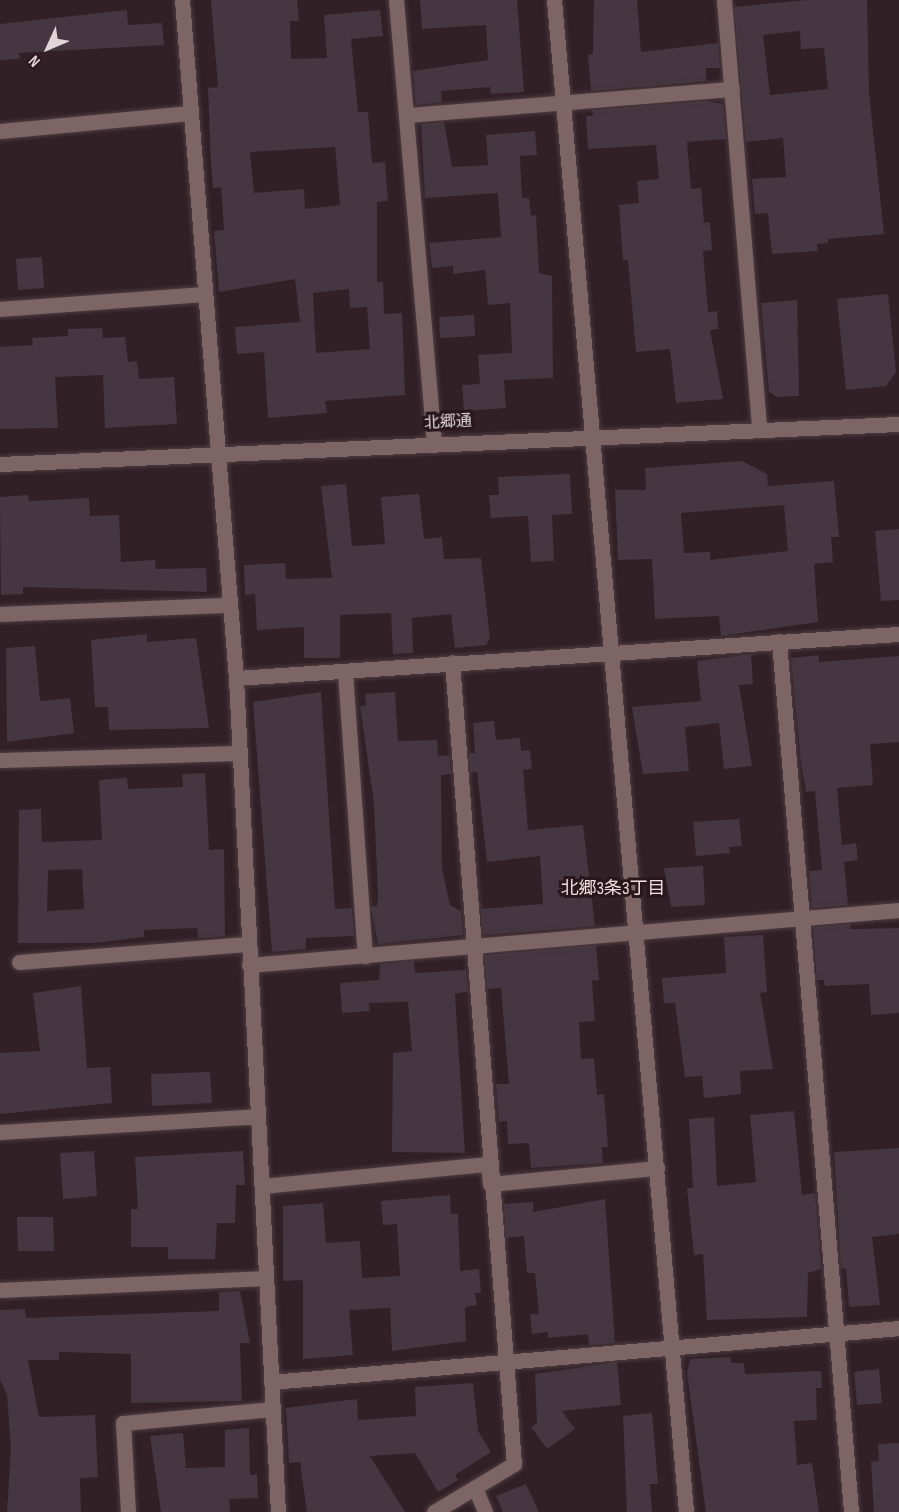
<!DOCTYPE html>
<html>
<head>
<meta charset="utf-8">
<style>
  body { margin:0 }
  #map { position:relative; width:899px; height:1512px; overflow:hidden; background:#312026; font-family:"Sofia Sans Condensed","Noto Sans JP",sans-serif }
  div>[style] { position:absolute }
  .building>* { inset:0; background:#453641 }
  .roads { filter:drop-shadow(0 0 2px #4d3d42) drop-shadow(0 0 2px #4d3d42) }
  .minor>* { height:15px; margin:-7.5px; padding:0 7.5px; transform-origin:7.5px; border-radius:7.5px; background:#7c6564 }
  span { translate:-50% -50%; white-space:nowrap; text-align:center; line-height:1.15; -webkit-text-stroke:6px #27171c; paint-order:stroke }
  .street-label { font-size:16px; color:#e1d5d8 }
  .neighbourhood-label { font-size:18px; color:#f1dae0 }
  .north { position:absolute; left:18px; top:18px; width:60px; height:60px; -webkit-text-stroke:4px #27171c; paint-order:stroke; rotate:226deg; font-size:16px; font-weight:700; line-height:24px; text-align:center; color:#e1d5d8 }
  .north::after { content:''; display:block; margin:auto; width:21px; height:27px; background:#e1d5d8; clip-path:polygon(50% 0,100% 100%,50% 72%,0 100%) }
</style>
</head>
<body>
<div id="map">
  <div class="building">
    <div style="clip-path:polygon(evenodd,211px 0,297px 0,299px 21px,290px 21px,291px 59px,327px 58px,324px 15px,380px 10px,383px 36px,351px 39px,358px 112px,368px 112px,372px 163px,385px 162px,388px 201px,377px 202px,377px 282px,383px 282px,384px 314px,402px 313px,405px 395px,325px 401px,327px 413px,268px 418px,264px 352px,237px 354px,235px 327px,300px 322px,295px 279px,219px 292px,214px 231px,224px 230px,221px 187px,213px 188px,211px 164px,208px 88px,218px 87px,211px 0,335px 147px,340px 205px,305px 209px,304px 189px,254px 193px,250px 152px,335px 147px,211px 0,349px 289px,350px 308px,367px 307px,370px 349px,316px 353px,313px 293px,349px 289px)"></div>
    <div style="clip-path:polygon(420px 0,517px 0,524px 92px,491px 94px,490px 87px,441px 91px,442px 102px,416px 105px,413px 71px,488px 60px,486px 25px,422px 29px)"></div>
    <div style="clip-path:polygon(594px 0,637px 0,641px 52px,718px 43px,720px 68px,706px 68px,706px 81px,591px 91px,588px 55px,593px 54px)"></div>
    <div style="clip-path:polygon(evenodd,807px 0,867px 0,869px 93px,884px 234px,828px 239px,828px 243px,817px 244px,818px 251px,772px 254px,768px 213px,755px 214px,752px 179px,786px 177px,783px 138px,746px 142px,734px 7px,807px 0,800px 31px,801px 49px,824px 48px,828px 89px,770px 95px,763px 35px,800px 31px)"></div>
    <div style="clip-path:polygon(127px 10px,128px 25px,162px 23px,164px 45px,19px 53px,20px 59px,0 60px,0 24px)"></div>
    <div style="clip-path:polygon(706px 101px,723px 104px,726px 139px,687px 142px,691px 189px,701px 188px,704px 223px,710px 222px,712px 250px,703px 251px,708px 312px,717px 311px,718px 329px,710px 330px,723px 399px,676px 403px,670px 349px,636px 352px,628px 260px,623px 261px,619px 205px,639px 203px,637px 181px,659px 179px,656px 145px,588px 149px,586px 116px,593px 116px,592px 110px)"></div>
    <div style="clip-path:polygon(444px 122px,452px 167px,488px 165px,486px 135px,535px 131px,537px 155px,520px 156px,522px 198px,529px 198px,531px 216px,536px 215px,539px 273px,552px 276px,553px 378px,504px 380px,506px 408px,464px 411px,462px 385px,480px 384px,478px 355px,512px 353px,510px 303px,488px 305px,485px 270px,453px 274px,453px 266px,432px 268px,429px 243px,501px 237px,498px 193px,425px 198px,421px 124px)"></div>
    <div style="clip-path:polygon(42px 257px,44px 288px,18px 290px,16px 259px)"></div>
    <div style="clip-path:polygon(888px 294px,896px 372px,886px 386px,846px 390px,837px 299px)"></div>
    <div style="clip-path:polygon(797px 300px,799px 396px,777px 397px,769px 392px,761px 303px)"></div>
    <div style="clip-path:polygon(474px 315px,475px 336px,440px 338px,439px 317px)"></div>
    <div style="clip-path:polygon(102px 328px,103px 338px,125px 337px,128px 362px,137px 361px,139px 379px,174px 377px,177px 424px,105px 428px,103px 375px,55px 377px,58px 428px,0 429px,0 347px,33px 345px,32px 338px,68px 336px,68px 329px)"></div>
    <div style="clip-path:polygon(evenodd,742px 461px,767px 474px,768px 486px,834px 481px,839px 537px,831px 537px,833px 562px,814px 564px,818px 622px,721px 636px,719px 616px,655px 619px,652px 559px,618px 560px,615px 490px,646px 490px,645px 468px,742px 461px,784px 505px,788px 551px,710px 560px,710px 552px,684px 553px,681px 513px,784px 505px)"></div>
    <div style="clip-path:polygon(570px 474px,572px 514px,552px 515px,554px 561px,531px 562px,528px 516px,491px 518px,489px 495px,499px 495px,498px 477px)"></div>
    <div style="clip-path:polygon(346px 484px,352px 546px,385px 544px,381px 497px,419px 494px,424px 539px,442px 537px,444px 559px,481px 558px,490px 639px,486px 645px,455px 648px,451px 614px,412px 618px,413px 653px,393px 654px,391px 613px,340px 615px,340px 658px,304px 658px,304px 627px,257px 630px,255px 594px,245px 595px,244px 565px,285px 563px,286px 579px,332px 578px,321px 486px)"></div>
    <div style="clip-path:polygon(28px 495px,29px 501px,89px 498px,90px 516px,119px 515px,121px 562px,155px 560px,156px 569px,206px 568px,207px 592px,23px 587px,23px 594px,1px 595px,0 497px)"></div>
    <div style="clip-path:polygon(899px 529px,899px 600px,881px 601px,875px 531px)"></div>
    <div style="clip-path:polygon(147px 634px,147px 642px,196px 638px,209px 728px,109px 730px,108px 707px,95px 707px,91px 640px)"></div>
    <div style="clip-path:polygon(35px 646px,40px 701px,70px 698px,74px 733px,7px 742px,6px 648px)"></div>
    <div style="clip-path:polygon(751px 654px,753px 684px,739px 685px,752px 766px,724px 769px,719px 723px,685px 727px,689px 771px,643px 774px,632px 707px,701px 701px,697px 661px)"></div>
    <div style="clip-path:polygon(819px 655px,819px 662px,899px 656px,899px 742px,870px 744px,873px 785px,837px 788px,842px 845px,856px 843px,858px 860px,844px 862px,848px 905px,812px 908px,809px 871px,822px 870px,815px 791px,806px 792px,801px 763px,791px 658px)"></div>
    <div style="clip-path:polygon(321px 692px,335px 909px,352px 908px,354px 936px,306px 938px,306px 949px,272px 952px,253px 702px)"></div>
    <div style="clip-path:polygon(395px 692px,398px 741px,437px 740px,438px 756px,449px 755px,451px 774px,441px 775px,442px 869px,450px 905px,461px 911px,463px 935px,378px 944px,371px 907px,377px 906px,378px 895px,374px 803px,360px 706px,366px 705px,365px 694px)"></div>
    <div style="clip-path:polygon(494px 721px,496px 740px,520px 738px,521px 751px,530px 750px,532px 769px,523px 770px,528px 830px,583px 825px,595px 926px,483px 935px,481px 909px,543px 904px,540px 856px,487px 862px,477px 772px,470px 773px,469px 753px,475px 753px,473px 723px)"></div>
    <div style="clip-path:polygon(evenodd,205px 773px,209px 850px,224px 849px,225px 936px,198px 938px,197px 928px,144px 930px,144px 937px,96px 943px,18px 943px,19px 810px,41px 809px,42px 842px,102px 840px,99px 780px,127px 778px,128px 789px,183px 787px,182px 774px,205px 773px,82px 869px,84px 909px,47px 911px,48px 870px,82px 869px)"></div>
    <div style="clip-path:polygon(739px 819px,742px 846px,729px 847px,730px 853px,696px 856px,693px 822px)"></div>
    <div style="clip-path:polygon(703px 866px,705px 905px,671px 907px,664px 868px)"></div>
    <div style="clip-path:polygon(850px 924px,850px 929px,899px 928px,899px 1013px,871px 1015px,869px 984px,825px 986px,824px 980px,817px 980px,813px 927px)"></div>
    <div style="clip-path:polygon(763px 935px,767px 992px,760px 993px,773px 1069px,740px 1071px,741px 1094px,704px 1098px,702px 1076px,685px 1077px,675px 1003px,664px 1003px,662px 978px,726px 973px,724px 937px)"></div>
    <div style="clip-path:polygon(596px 945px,599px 980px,592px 981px,595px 1021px,579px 1022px,581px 1059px,594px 1058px,597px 1095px,604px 1094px,608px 1147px,602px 1147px,603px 1163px,531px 1168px,529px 1143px,508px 1144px,507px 1121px,499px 1122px,496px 1084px,509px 1084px,501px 988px,487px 989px,484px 955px)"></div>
    <div style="clip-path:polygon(414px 961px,415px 973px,466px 970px,468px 991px,455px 994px,465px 1153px,392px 1152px,393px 1053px,412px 1051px,408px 1002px,369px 1003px,370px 1011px,342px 1013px,340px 983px,379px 980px,380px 964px)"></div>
    <div style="clip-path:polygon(81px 986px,87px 1068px,110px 1067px,112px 1103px,0 1114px,0 1053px,40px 1051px,33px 993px)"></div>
    <div style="clip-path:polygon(210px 1072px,212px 1103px,152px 1106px,151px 1074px)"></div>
    <div style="clip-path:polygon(794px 1111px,802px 1195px,815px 1193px,821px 1269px,808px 1273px,807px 1317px,707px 1320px,703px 1254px,694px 1255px,687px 1188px,693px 1188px,689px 1119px,714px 1117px,717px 1186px,756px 1182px,750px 1115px)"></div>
    <div style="clip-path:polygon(899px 1148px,899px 1234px,872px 1237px,880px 1305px,849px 1307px,846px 1269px,841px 1268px,834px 1152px)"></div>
    <div style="clip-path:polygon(94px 1151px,97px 1196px,63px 1199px,60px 1153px)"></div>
    <div style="clip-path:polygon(243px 1151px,245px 1185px,236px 1185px,235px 1223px,217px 1223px,215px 1259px,168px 1259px,168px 1247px,131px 1247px,131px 1209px,138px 1209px,135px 1157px)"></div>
    <div style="clip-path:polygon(450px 1195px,451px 1214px,458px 1214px,460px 1271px,479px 1269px,481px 1293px,475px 1293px,477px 1305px,465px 1307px,466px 1341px,392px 1351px,390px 1308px,349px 1310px,353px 1355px,303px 1359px,303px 1280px,283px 1281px,283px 1206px,323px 1203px,326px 1243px,360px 1241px,362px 1278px,400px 1276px,397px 1224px,383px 1225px,381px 1201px)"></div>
    <div style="clip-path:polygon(605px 1199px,615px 1343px,589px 1345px,588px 1334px,548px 1338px,548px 1332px,532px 1334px,530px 1314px,539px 1314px,535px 1273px,527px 1273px,524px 1236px,506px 1238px,504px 1204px,533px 1202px,533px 1212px)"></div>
    <div style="clip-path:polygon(17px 1217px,53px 1217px,54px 1251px,18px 1251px)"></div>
    <div style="clip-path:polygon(240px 1291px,250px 1343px,240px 1343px,242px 1401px,131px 1403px,131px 1354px,59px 1352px,59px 1360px,28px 1360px,39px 1417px,95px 1415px,98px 1477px,80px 1478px,81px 1512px,7px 1512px,11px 1449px,7px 1395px,0 1380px,0 1310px,25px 1309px,26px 1318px,219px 1311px,219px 1292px)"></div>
    <div style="clip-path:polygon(731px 1357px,731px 1363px,744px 1363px,745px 1374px,821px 1371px,822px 1388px,816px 1388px,817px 1420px,794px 1421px,797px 1465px,812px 1463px,819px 1512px,706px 1512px,687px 1373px,690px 1359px)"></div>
    <div style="clip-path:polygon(617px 1362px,621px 1405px,562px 1411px,575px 1429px,547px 1449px,531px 1427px,537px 1423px,535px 1374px)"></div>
    <div style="clip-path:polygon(879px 1369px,882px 1403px,857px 1405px,854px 1372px)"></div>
    <div style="clip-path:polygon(473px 1383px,478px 1431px,491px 1452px,455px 1475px,458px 1480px,438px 1492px,415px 1453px,370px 1456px,405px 1512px,307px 1512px,300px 1462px,289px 1463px,286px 1408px,357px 1399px,358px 1420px,416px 1416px,415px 1387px)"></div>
    <div style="clip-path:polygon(652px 1413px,658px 1484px,650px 1484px,652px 1512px,627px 1512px,623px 1416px)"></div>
    <div style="clip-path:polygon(249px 1428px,250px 1475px,257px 1474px,258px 1498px,229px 1499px,230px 1512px,161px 1512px,150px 1436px,183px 1433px,186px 1468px,225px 1467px,225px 1430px)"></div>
    <div style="clip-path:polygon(899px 1443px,899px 1512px,874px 1512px,871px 1462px,879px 1461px,878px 1444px)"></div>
    <div style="clip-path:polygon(526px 1484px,539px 1512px,503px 1512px,496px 1496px)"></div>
  </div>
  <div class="roads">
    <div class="minor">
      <div style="left:182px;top:0;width:680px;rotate:85.45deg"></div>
      <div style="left:236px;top:678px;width:835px;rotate:87.12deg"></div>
      <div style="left:396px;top:0;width:443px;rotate:85.1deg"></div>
      <div style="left:554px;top:0;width:1518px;rotate:85.01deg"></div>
      <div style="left:724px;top:0;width:430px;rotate:85.3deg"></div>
      <div style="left:408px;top:115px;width:325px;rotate:-4.6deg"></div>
      <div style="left:0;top:131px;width:191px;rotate:-5.4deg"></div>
      <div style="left:0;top:309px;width:204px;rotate:-4.2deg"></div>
      <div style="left:0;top:464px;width:900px;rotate:-2.55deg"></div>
      <div style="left:0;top:614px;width:228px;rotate:-2.3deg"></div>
      <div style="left:779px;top:641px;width:874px;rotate:85.27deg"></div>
      <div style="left:345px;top:672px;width:285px;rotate:86deg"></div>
      <div style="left:236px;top:678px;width:664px;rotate:-3.8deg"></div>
      <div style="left:0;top:760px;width:238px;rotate:-1.7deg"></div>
      <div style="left:19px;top:962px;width:229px;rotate:-4.5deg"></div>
      <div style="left:249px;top:965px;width:652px;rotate:-4.84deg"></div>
      <div style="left:0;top:1132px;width:258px;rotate:-3.5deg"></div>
      <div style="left:262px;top:1186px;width:227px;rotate:-5.6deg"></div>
      <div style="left:488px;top:1164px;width:20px;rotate:84deg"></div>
      <div style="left:490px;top:1184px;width:168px;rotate:-5.5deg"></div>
      <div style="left:0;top:1290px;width:265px;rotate:-2.6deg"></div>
      <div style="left:271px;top:1382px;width:630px;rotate:-4.91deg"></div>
      <div style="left:475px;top:1488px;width:26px;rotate:67deg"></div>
      <div style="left:128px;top:1512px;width:89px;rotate:-93.2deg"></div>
      <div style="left:123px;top:1423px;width:150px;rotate:-5.4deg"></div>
      <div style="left:434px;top:1512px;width:93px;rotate:-31deg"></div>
      <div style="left:514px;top:1464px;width:804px;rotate:-94.42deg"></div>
    </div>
  </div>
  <div class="street-label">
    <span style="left:448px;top:423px;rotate:-3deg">北郷通</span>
  </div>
  <div class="neighbourhood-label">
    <span style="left:613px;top:889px">北郷3条3丁目</span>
  </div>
  <div class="north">N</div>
</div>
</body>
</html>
